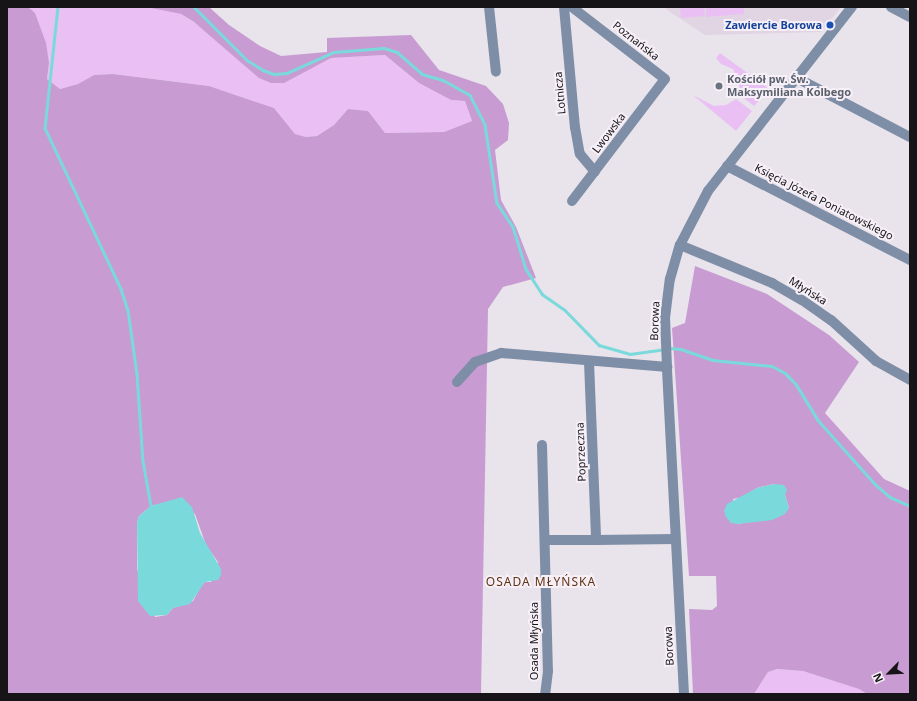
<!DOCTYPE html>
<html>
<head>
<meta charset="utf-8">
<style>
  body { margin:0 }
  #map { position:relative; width:917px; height:701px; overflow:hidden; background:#e9e3eb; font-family:"Noto Sans",sans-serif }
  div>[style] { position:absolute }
  .built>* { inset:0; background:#e1d5e3 }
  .green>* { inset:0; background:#eabff4 }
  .forest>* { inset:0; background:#c89bd2 }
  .water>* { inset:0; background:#7adadb }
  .stream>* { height:2.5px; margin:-1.25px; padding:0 1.25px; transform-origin:1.25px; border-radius:1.25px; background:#7adadb }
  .minor>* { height:10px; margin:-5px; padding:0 5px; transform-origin:5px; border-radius:5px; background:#7e8ea7 }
  .dots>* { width:11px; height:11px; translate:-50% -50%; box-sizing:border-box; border:2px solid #f7f0f8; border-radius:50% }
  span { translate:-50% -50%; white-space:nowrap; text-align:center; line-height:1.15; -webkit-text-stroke:4px #f7f0f8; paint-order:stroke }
  .transit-label { font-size:11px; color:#164399; font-weight:700 }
  .right { translate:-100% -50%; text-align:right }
  .street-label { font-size:11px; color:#161417 }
  .worship-label { font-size:11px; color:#5b616d; font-weight:700 }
  .left { translate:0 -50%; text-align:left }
  .neighbourhood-label { font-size:12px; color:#603311; letter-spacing:1px }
  .frame { position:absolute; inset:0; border:8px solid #161417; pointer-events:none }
  .north { position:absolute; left:869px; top:653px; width:40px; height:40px; -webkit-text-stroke:3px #f7f0f8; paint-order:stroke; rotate:246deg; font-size:11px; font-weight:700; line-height:16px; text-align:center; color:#161417 }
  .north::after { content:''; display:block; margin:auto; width:14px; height:18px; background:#161417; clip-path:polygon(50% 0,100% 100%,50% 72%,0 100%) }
</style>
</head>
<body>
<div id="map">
  <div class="built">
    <div style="clip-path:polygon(666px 7px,841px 7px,821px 32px,705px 35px,667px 10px)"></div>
  </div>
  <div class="green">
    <div style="clip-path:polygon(28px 7px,146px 7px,181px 14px,284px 82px,331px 58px,385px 55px,419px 83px,451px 100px,465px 101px,472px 121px,444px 132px,385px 133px,368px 111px,348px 109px,334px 125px,317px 136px,306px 137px,295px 134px,274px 108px,209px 86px,113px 74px,94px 75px,78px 84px,60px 89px,47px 79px,49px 63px,35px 14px)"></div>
    <div style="clip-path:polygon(680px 7px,704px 7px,705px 16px,681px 18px)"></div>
    <div style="clip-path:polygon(706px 7px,744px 7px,744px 14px,706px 17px)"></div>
    <div style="clip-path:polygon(720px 53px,769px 89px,754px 106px,740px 95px,739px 81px,733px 69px,721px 64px,716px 58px)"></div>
    <div style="clip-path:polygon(693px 95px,714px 106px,726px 105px,736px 99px,752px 111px,736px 131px)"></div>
    <div style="clip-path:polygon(776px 669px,803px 671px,859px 689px,867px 694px,754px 694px,768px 672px)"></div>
  </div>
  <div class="forest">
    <div style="clip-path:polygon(evenodd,7px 7px,28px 7px,35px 13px,46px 43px,49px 63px,47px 79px,60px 89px,78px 84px,94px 75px,113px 74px,209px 86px,274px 108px,295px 134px,306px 137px,317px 136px,334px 125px,348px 109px,368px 111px,385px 133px,444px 132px,472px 121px,465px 101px,451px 100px,419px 83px,385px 55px,331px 58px,284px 83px,271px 83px,259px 78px,194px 22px,181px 14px,146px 7px,209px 7px,229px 25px,260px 46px,281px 56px,327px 52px,327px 38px,411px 35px,439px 70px,486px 86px,503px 104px,509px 123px,508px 140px,495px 150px,501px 200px,516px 227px,536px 278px,503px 287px,488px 309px,481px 694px,7px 694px,7px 7px,175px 500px,195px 514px,206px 545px,218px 562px,211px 582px,205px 582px,201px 586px,193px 601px,173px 608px,167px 615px,155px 617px,137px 569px,137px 523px,139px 516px,151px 506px,175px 500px)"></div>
    <div style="clip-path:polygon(evenodd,695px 266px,767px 294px,829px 335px,859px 362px,825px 413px,884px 479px,910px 491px,910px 694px,867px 694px,859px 689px,803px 671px,777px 669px,768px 672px,754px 694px,693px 694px,689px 609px,712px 610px,717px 606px,716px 576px,689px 576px,672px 328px,685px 323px,695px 266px,774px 484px,785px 495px,789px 508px,757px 520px,738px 524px,733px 499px,744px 497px,757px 488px,774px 484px)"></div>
  </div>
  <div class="water">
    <div style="clip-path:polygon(774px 484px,784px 485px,787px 490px,785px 495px,789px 508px,785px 514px,772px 520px,738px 524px,731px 523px,726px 517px,724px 511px,727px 504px,757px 488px)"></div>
    <div style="clip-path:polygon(182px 497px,192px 507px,200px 533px,221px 569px,221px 575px,218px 580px,205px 582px,190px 604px,173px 608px,167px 615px,150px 616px,138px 601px,137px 523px,139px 516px,151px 506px)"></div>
  </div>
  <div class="stream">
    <div style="left:58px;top:7px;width:122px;rotate:96.1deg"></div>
    <div style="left:45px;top:128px;width:178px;rotate:64.7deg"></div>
    <div style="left:121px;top:289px;width:22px;rotate:72deg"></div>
    <div style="left:128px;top:310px;width:65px;rotate:82deg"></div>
    <div style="left:137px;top:374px;width:87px;rotate:86.1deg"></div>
    <div style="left:143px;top:461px;width:46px;rotate:79.9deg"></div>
    <div style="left:194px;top:7px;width:75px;rotate:45deg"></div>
    <div style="left:247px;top:60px;width:19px;rotate:32deg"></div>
    <div style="left:263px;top:70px;width:12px;rotate:20deg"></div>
    <div style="left:274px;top:74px;width:13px;rotate:-4deg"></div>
    <div style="left:287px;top:73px;width:51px;rotate:-24.1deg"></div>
    <div style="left:334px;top:52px;width:50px;rotate:-4.6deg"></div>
    <div style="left:384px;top:48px;width:14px;rotate:17deg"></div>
    <div style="left:397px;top:52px;width:33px;rotate:41deg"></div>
    <div style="left:422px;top:74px;width:22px;rotate:16deg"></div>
    <div style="left:443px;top:80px;width:31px;rotate:29deg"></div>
    <div style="left:470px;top:95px;width:34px;rotate:63deg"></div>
    <div style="left:485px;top:125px;width:79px;rotate:81.3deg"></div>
    <div style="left:497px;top:203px;width:29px;rotate:56deg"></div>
    <div style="left:513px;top:227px;width:44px;rotate:72.8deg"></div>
    <div style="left:526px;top:269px;width:30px;rotate:57deg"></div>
    <div style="left:542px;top:294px;width:28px;rotate:35deg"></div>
    <div style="left:565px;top:310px;width:49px;rotate:45.8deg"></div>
    <div style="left:599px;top:345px;width:32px;rotate:16deg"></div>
    <div style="left:630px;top:354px;width:34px;rotate:-8deg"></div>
    <div style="left:669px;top:348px;width:12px;rotate:5deg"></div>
    <div style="left:681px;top:349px;width:34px;rotate:19deg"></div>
    <div style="left:713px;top:360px;width:59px;rotate:5.8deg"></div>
    <div style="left:772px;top:366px;width:15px;rotate:28deg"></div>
    <div style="left:785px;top:373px;width:16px;rotate:45deg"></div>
    <div style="left:796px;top:384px;width:42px;rotate:58.6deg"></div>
    <div style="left:818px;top:420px;width:86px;rotate:48.3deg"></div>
    <div style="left:875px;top:484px;width:20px;rotate:41deg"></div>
    <div style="left:890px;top:497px;width:22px;rotate:24deg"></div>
  </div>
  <div class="minor">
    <div style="left:489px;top:7px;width:65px;rotate:83.9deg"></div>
    <div style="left:564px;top:7px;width:121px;rotate:84.8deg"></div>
    <div style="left:575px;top:127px;width:27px;rotate:80deg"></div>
    <div style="left:580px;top:154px;width:23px;rotate:50deg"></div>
    <div style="left:891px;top:7px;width:21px;rotate:28deg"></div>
    <div style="left:797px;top:78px;width:127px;rotate:27.6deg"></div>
    <div style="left:727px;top:166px;width:206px;rotate:27.2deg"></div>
    <div style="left:572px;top:201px;width:153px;rotate:-52.7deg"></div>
    <div style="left:665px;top:79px;width:118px;rotate:-142.3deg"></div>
    <div style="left:680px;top:245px;width:100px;rotate:22.4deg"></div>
    <div style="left:772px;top:283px;width:34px;rotate:30deg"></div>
    <div style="left:802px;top:300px;width:35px;rotate:35deg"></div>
    <div style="left:831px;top:320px;width:61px;rotate:42.3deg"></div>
    <div style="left:876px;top:361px;width:39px;rotate:29deg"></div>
    <div style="left:589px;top:362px;width:178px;rotate:87.7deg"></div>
    <div style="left:596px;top:540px;width:79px;rotate:-0.7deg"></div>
    <div style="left:457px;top:382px;width:27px;rotate:-48deg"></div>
    <div style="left:475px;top:362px;width:28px;rotate:-19deg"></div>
    <div style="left:501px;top:353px;width:167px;rotate:4.8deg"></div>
    <div style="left:542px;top:445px;width:226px;rotate:88.5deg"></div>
    <div style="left:548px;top:671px;width:23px;rotate:97deg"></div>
    <div style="left:545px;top:540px;width:51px"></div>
    <div style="left:684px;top:694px;width:327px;rotate:-93deg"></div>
    <div style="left:667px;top:367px;width:49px;rotate:-92.3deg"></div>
    <div style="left:665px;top:318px;width:39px;rotate:-83deg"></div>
    <div style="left:670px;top:279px;width:35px;rotate:-74deg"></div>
    <div style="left:680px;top:245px;width:61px;rotate:-62.6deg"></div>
    <div style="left:708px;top:191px;width:234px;rotate:-52deg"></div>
  </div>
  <div class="dots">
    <div style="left:830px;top:25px;background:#1a4fb4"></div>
    <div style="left:719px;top:86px;background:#6b7280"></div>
  </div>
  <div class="transit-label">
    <span class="right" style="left:822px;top:25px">Zawiercie Borowa</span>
  </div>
  <div class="street-label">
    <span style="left:636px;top:41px;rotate:38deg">Poznańska</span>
    <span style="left:560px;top:93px;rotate:-95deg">Lotnicza</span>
    <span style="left:609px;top:133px;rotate:-53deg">Lwowska</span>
    <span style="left:824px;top:202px;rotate:27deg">Księcia Józefa Poniatowskiego</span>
    <span style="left:808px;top:291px;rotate:32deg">Młyńska</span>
    <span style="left:655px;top:321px;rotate:-88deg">Borowa</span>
    <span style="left:581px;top:452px;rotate:-92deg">Poprzeczna</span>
    <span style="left:534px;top:641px;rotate:-90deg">Osada Młyńska</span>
    <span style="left:669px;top:646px;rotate:-93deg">Borowa</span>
  </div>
  <div class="worship-label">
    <span class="left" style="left:727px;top:86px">Kościół pw. Św.<br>Maksymiliana Kolbego</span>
  </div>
  <div class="neighbourhood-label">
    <span style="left:541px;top:582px">OSADA MŁYŃSKA</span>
  </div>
  <div class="frame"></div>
  <div class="north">N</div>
</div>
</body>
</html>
